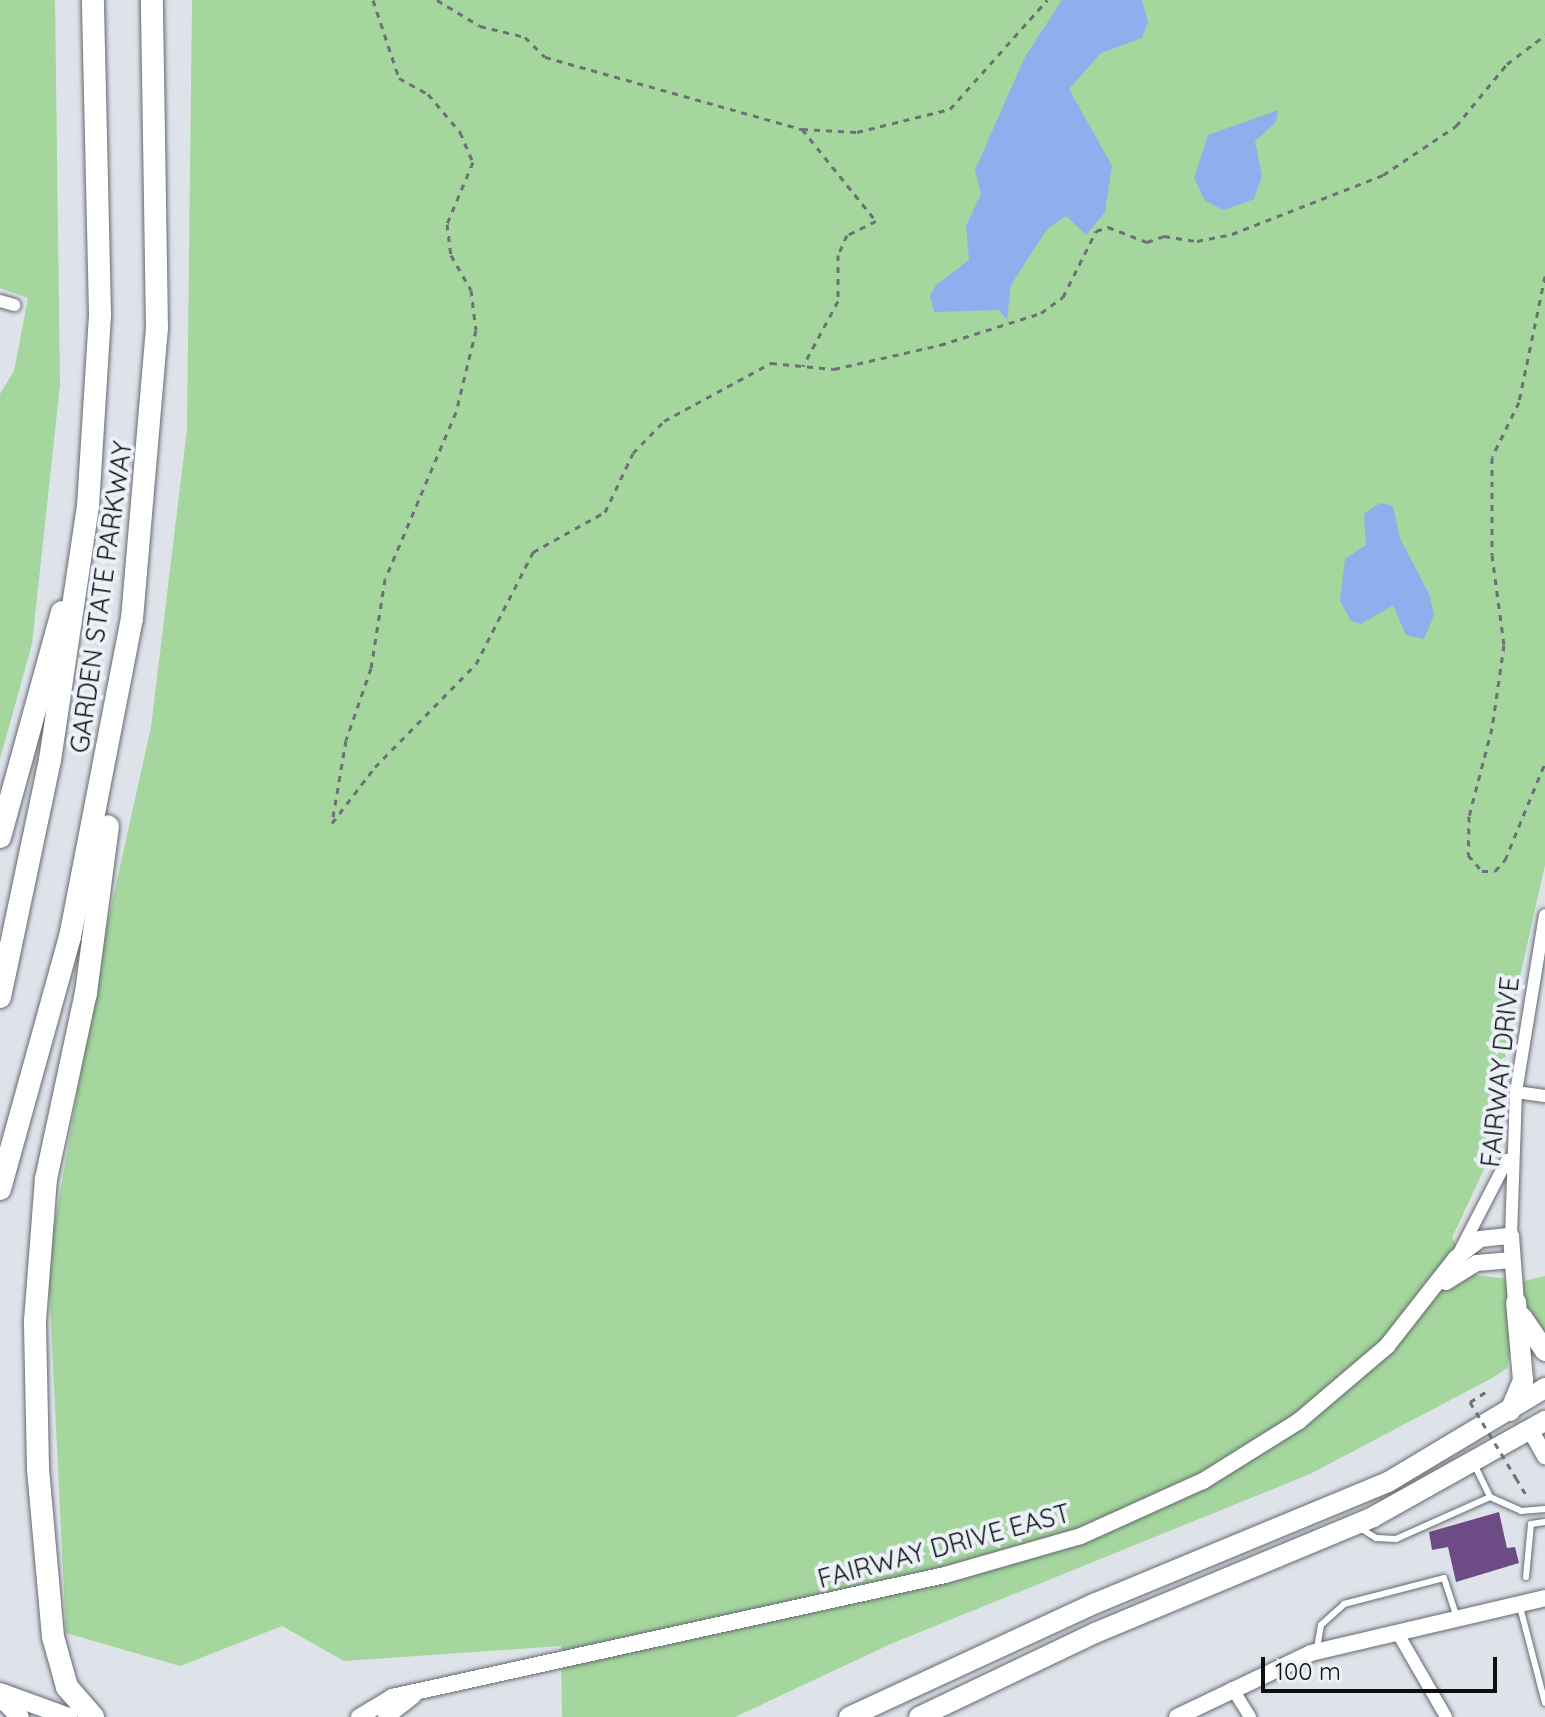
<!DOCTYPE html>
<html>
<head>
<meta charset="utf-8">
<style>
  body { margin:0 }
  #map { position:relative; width:1545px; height:1717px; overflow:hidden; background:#dee3ea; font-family:Quicksand,sans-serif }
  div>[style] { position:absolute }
  .green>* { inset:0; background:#a4d69d }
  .water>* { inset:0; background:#90aded }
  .building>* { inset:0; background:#6d4c86 }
  .path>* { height:3px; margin-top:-1.5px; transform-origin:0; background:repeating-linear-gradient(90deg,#6d7075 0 6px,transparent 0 12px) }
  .roads { filter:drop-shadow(0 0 2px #64696f) drop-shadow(0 0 2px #64696f) }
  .service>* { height:6px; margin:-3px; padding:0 3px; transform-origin:3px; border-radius:3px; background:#fff }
  .minor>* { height:12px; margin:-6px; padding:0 6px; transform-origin:6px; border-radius:6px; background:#fff }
  .tertiary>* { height:16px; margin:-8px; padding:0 8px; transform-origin:8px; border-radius:8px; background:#fff }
  .secondary>* { height:18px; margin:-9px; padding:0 9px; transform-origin:9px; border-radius:9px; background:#fff }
  .trunk>* { height:20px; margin:-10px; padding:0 10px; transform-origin:10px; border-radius:10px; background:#fff }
  .motorway>* { height:22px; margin:-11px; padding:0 11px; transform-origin:11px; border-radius:11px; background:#fff }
  .path-bridge>* { height:3px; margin-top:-1.5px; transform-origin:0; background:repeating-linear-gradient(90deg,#6d7075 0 6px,transparent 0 12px) }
  span { translate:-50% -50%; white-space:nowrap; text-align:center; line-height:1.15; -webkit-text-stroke:8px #ebf1f7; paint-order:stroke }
  .street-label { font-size:26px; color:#0d0f11 }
  .scale { position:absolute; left:1261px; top:1657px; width:236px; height:36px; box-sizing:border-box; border:4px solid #0d0f11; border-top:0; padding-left:10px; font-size:24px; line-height:28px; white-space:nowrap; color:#0d0f11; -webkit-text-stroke:6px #ebf1f7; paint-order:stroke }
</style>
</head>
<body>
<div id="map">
  <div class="green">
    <div style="clip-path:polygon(0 0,55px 0,60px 385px,32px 644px,0 759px,0 394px,14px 371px,28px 298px,0 288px)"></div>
    <div style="clip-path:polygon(192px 0,1545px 0,1545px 865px,1512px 1012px,1492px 1152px,1452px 1238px,1476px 1275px,1524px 1281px,1545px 1276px,1545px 1339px,1511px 1344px,1507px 1368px,1494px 1377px,1310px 1474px,893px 1643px,735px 1717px,562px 1717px,561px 1646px,344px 1661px,282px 1626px,180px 1666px,66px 1633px,48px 1262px,104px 939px,151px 727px,187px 429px)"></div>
  </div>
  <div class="water">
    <div style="clip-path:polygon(1062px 0,1142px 0,1148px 22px,1142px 38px,1101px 53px,1069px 89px,1112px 166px,1105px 212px,1086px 235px,1066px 216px,1047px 229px,1011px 285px,1007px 320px,999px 310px,934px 312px,930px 296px,936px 285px,969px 260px,966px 226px,981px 194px,975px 170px,1025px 57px)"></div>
    <div style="clip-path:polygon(1278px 110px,1276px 122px,1255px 141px,1262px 176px,1254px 199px,1224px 210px,1205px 201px,1194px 178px,1208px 135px)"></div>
    <div style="clip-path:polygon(1380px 503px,1393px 506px,1400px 538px,1429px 594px,1434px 615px,1424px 639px,1406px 635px,1393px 605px,1361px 624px,1351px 621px,1340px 601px,1345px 559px,1366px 545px,1364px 514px)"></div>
  </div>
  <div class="building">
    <div style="clip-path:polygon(1499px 1512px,1507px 1548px,1515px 1547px,1519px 1563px,1456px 1582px,1448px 1547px,1432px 1550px,1429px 1532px)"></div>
  </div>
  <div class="path">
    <div style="left:373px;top:0;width:82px;rotate:71.6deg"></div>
    <div style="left:399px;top:78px;width:33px;rotate:29deg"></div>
    <div style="left:428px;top:94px;width:50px;rotate:49.9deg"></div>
    <div style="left:460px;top:132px;width:33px;rotate:67deg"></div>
    <div style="left:473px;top:162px;width:67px;rotate:112.8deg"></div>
    <div style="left:447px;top:224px;width:31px;rotate:83deg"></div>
    <div style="left:451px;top:255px;width:40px;rotate:60.3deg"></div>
    <div style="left:471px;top:290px;width:40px;rotate:82.9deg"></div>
    <div style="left:476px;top:330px;width:84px;rotate:103.7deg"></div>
    <div style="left:456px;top:412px;width:181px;rotate:113deg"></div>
    <div style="left:385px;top:579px;width:90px;rotate:98.9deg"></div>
    <div style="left:371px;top:668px;width:76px;rotate:109.1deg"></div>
    <div style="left:346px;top:740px;width:84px;rotate:99.6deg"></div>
    <div style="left:332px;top:823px;width:71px;rotate:-52.5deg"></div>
    <div style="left:375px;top:767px;width:144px;rotate:-45.6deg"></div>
    <div style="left:476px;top:664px;width:126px;rotate:-63deg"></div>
    <div style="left:533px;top:552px;width:82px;rotate:-29.1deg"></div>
    <div style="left:605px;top:512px;width:65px;rotate:-64.6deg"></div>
    <div style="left:633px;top:453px;width:45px;rotate:-45.9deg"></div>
    <div style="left:664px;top:421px;width:122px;rotate:-28.5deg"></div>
    <div style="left:771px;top:363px;width:63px;rotate:5.4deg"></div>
    <div style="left:834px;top:369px;width:109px;rotate:-12.8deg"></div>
    <div style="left:940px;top:345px;width:106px;rotate:-17.6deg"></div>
    <div style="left:1041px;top:313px;width:27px;rotate:-36deg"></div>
    <div style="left:1063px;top:297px;width:74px;rotate:-63.4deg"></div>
    <div style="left:1096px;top:231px;width:13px;rotate:-18deg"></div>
    <div style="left:1108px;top:227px;width:42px;rotate:21deg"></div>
    <div style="left:1147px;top:242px;width:18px;rotate:-19deg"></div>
    <div style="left:1164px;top:236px;width:33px;rotate:9deg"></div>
    <div style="left:1197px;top:241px;width:36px;rotate:-11deg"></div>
    <div style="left:1232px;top:234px;width:162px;rotate:-21.3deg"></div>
    <div style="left:1383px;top:175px;width:88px;rotate:-33.9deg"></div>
    <div style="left:1456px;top:126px;width:80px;rotate:-50.6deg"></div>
    <div style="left:1507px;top:64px;width:48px;rotate:-37.3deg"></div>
    <div style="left:437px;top:0;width:50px;rotate:31.2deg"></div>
    <div style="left:480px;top:26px;width:46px;rotate:13.7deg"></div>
    <div style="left:525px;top:37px;width:28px;rotate:45deg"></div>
    <div style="left:545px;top:57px;width:267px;rotate:15.7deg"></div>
    <div style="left:802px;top:129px;width:118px;rotate:51.2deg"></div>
    <div style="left:876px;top:221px;width:32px;rotate:154deg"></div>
    <div style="left:847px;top:235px;width:22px;rotate:114deg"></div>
    <div style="left:838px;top:255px;width:46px;rotate:90deg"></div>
    <div style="left:838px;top:301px;width:74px;rotate:118.3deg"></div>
    <div style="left:802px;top:129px;width:55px;rotate:3.1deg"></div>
    <div style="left:857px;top:132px;width:96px;rotate:-13.9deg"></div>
    <div style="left:950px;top:109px;width:146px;rotate:-48.3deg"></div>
    <div style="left:1545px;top:276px;width:129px;rotate:101.7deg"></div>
    <div style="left:1519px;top:402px;width:61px;rotate:116.1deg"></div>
    <div style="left:1492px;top:457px;width:98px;rotate:90deg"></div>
    <div style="left:1492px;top:555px;width:91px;rotate:82.4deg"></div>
    <div style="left:1504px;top:645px;width:84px;rotate:98.2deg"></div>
    <div style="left:1492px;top:728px;width:91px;rotate:104.6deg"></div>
    <div style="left:1469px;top:816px;width:39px;rotate:91deg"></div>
    <div style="left:1468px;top:855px;width:21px;rotate:49deg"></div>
    <div style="left:1482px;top:871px;width:13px"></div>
    <div style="left:1495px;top:871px;width:15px;rotate:-48deg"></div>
    <div style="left:1505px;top:860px;width:105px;rotate:-67.6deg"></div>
    <div style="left:1470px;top:1402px;width:24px;rotate:-33deg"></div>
    <div style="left:1516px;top:1478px;width:23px;rotate:59deg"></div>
  </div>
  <div class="roads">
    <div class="service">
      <div style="left:1475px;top:1466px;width:34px;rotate:64deg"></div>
      <div style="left:1360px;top:1528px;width:19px;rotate:32deg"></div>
      <div style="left:1376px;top:1538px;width:20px;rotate:3deg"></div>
      <div style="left:1396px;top:1539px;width:103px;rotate:-24.1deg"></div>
      <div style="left:1490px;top:1497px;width:34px;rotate:24deg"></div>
      <div style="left:1521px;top:1511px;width:24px;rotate:-5deg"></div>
      <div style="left:1526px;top:1577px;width:53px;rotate:-84.6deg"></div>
      <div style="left:1531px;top:1524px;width:14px;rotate:-8deg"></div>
      <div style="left:1520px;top:1607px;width:99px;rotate:75.4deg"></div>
      <div style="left:1317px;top:1648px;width:23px;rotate:-80deg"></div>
      <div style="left:1321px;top:1625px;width:31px;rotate:-42deg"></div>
      <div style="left:1344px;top:1604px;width:103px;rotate:-14.6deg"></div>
      <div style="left:1444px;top:1578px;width:42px;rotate:72deg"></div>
    </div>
    <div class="minor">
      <div style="left:0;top:301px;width:15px;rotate:16deg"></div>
      <div style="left:1516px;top:1092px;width:29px;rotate:8deg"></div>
      <div style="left:1511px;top:1236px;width:144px;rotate:-88deg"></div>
      <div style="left:1516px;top:1092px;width:179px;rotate:-80.7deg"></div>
      <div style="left:1459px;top:1253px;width:105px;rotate:-62.7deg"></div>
      <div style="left:1397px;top:1632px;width:98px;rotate:60deg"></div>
      <div style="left:1232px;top:1688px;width:34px;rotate:58deg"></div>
    </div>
    <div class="tertiary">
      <div style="left:1446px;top:1282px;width:36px;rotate:-32deg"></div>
      <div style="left:1477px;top:1263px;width:35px;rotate:-5deg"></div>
      <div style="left:1531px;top:1431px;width:29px;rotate:61deg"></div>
      <div style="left:359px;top:1717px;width:39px;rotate:-31deg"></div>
      <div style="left:392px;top:1697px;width:566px;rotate:-12.44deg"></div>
      <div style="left:945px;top:1575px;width:141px;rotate:-16deg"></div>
      <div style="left:1081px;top:1536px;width:134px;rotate:-24.3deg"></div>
      <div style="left:1203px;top:1481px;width:113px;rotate:-32deg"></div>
      <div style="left:1299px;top:1421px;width:116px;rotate:-40.4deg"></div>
      <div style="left:1387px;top:1346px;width:112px;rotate:-51.9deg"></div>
      <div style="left:1456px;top:1258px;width:31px;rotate:-38deg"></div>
      <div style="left:1480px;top:1239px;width:31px;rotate:-6deg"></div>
      <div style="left:1511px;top:1236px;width:66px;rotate:85.7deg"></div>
      <div style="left:386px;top:1717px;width:34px;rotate:-38deg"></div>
      <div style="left:1177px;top:1717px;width:148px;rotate:-25.5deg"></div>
      <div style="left:1311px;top:1653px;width:240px;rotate:-13.2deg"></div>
    </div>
    <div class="secondary">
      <div style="left:0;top:1692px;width:73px;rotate:19.9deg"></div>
      <div style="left:0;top:1697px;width:28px;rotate:45deg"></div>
    </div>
    <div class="trunk">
      <div style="left:1522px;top:1317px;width:41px;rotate:55.9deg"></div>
      <div style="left:1510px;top:1411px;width:34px;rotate:-67deg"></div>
      <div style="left:1523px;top:1380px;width:78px;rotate:-95.1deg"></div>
      <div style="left:849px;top:1717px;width:272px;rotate:-24.8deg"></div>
      <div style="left:1096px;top:1603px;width:316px;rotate:-22.5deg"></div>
      <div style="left:1388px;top:1482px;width:183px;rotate:-30.9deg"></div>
      <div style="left:919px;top:1717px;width:195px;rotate:-25.5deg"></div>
      <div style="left:1095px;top:1633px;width:301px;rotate:-22.6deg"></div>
      <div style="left:1373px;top:1517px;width:197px;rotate:-29.2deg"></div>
    </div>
    <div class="motorway">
      <div style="left:0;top:837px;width:233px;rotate:-74.6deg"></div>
      <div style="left:0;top:997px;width:242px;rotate:-78.1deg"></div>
      <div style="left:50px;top:760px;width:257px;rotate:-81.5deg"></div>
      <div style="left:88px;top:506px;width:192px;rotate:-86.4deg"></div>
      <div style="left:100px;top:314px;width:314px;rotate:-91.3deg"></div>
      <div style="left:0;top:1189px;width:262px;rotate:-74.5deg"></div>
      <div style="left:70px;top:937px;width:324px;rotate:-79deg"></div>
      <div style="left:132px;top:619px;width:292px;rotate:-85.1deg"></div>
      <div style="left:157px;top:328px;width:328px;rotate:-90.9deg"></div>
      <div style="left:93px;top:1717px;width:40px;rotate:-131deg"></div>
      <div style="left:67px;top:1687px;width:52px;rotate:-105.6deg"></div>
      <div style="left:53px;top:1637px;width:170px;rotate:-95.1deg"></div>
      <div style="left:38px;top:1468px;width:147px;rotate:-91.2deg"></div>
      <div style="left:35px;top:1321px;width:142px;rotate:-85.6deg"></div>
      <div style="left:46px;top:1179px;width:190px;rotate:-77.9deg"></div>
      <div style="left:86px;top:993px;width:168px;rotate:-82.5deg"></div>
    </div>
  </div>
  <div class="path-bridge">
    <div style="left:1470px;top:1402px;width:89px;rotate:58.8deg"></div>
  </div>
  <div class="street-label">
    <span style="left:101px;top:597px;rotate:-82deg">GARDEN STATE PARKWAY</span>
    <span style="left:1500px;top:1072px;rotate:-84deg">FAIRWAY DRIVE</span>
    <span style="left:944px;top:1546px;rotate:-15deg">FAIRWAY DRIVE EAST</span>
  </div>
  <div class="scale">100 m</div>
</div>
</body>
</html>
